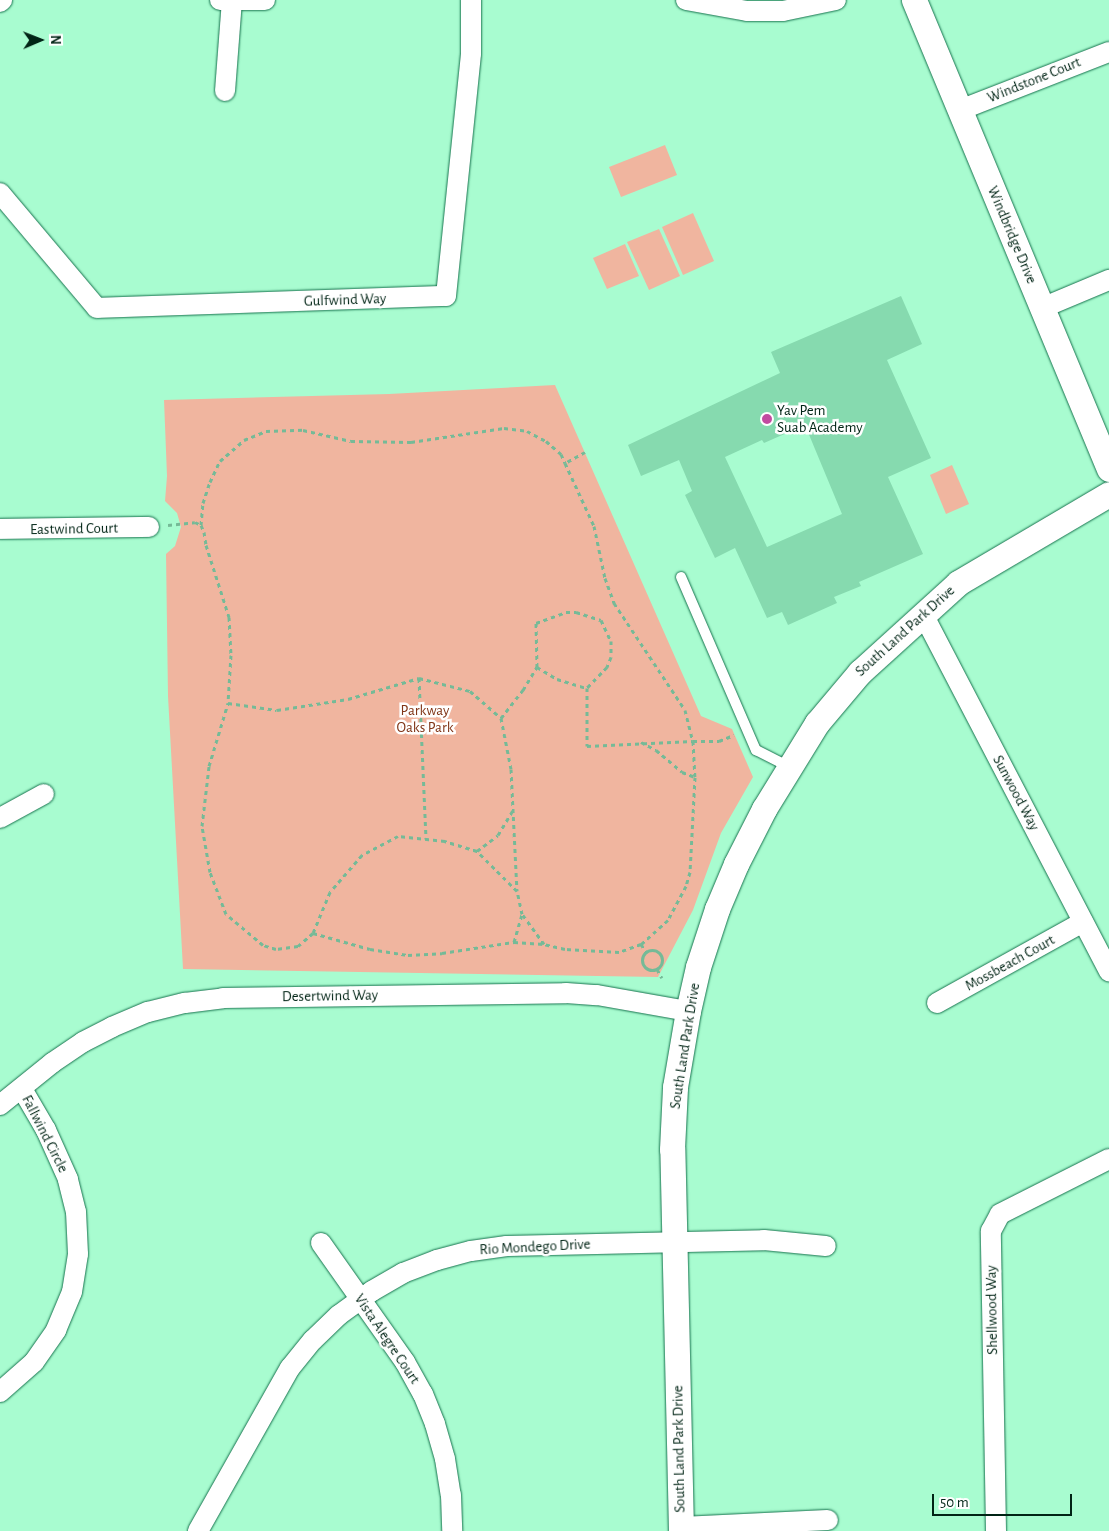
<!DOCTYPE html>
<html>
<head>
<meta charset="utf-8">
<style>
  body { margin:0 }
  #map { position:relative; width:1109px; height:1531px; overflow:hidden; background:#a8fcd0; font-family:"Alegreya Sans",sans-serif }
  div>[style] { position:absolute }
  .green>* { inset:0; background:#f0b59f }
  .building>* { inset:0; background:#86daaf }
  .path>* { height:3px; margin-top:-1.5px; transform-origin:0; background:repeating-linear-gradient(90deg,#75ba97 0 4px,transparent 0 8px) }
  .path>.ring { margin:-1.5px; padding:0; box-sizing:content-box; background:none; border:3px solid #75ba97; border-radius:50% }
  .roads { filter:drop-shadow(0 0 1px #17734e) drop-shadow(0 0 1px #17734e) }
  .service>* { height:10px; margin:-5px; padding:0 5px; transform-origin:5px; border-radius:5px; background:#fff }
  .minor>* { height:20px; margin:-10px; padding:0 10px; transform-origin:10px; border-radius:10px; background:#fff }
  .tertiary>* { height:25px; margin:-12.5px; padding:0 12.5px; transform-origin:12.5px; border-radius:12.5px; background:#fff }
  .dots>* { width:14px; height:14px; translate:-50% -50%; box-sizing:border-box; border:2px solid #fff; border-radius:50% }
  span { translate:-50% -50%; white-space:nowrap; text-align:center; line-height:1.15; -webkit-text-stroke:5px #fff; paint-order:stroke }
  .street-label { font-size:15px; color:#002415 }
  .poi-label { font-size:15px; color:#002415 }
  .left { translate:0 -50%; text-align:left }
  .park-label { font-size:15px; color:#803517 }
  .north { position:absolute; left:15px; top:15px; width:50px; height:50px; -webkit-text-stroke:4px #fff; paint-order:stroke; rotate:89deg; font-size:14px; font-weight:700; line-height:20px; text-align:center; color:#002415 }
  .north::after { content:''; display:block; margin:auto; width:18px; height:22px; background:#002415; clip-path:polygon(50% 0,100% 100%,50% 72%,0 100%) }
  .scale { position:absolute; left:932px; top:1494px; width:140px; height:22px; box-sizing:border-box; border:2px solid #002415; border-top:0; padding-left:6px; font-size:15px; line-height:18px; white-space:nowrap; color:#002415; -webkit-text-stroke:4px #fff; paint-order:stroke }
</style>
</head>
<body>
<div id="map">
  <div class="green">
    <div style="clip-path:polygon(665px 145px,677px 175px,621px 197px,609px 167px)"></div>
    <div style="clip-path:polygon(693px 213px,714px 261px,683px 275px,662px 227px)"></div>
    <div style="clip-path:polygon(659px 229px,680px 276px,649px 290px,627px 242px)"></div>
    <div style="clip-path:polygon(625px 244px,639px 276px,607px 289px,593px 258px)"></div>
    <div style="clip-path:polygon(555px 385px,701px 716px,732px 729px,753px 777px,721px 833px,693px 910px,658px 977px,183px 969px,168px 696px,166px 554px,175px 546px,181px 527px,177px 513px,165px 501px,167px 476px,164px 400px,389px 394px)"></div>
    <div style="clip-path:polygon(952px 465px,969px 504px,946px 514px,930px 475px)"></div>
  </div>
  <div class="building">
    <div style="clip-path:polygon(evenodd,901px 296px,922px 344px,887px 360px,931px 458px,888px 477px,923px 554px,859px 582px,861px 586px,834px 597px,837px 603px,788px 625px,782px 612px,767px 618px,735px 548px,715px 558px,685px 495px,692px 491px,679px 460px,641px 476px,628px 445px,780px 373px,771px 352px,901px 296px,805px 425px,842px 514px,767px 547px,725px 457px,762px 440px,764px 443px,805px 425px)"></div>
  </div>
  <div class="path">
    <div style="left:585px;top:452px;width:23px;rotate:151deg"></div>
    <div style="left:565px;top:463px;width:69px;rotate:65.3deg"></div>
    <div style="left:594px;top:526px;width:53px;rotate:78.1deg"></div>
    <div style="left:605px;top:578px;width:27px;rotate:70deg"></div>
    <div style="left:614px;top:603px;width:128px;rotate:56.4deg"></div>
    <div style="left:685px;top:710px;width:32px;rotate:76deg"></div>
    <div style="left:693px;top:741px;width:26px"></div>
    <div style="left:719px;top:741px;width:16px;rotate:-22deg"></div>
    <div style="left:168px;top:525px;width:27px;rotate:-6deg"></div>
    <div style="left:195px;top:522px;width:7px;rotate:27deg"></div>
    <div style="left:201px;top:525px;width:8px;rotate:67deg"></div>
    <div style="left:204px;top:532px;width:13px;rotate:81deg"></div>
    <div style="left:206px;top:545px;width:76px;rotate:72.3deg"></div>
    <div style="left:229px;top:617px;width:38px;rotate:87deg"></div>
    <div style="left:231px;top:655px;width:48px;rotate:93.6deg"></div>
    <div style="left:201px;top:525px;width:22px;rotate:-85deg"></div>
    <div style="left:203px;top:503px;width:22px;rotate:-72deg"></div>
    <div style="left:210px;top:482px;width:23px;rotate:-65deg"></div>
    <div style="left:220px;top:461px;width:32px;rotate:-41deg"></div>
    <div style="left:244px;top:440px;width:24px;rotate:-22deg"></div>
    <div style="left:266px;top:431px;width:37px;rotate:-2deg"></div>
    <div style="left:303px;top:430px;width:49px;rotate:12.9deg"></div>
    <div style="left:351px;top:441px;width:60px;rotate:1deg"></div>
    <div style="left:411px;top:442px;width:94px;rotate:-8.6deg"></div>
    <div style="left:504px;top:428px;width:23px;rotate:7deg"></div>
    <div style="left:527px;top:431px;width:21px;rotate:28deg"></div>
    <div style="left:546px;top:441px;width:20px;rotate:41deg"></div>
    <div style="left:561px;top:454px;width:10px;rotate:66deg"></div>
    <div style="left:537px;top:667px;width:23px;rotate:31deg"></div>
    <div style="left:557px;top:679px;width:31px;rotate:17deg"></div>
    <div style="left:419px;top:678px;width:161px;rotate:87.5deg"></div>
    <div style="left:501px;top:718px;width:36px;rotate:-52deg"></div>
    <div style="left:523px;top:690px;width:27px;rotate:-59deg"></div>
    <div style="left:537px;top:667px;width:44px;rotate:-91.3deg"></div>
    <div style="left:536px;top:623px;width:32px;rotate:-20deg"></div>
    <div style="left:566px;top:612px;width:10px"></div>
    <div style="left:576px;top:612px;width:26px;rotate:18deg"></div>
    <div style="left:601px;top:620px;width:23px;rotate:65deg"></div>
    <div style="left:611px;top:641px;width:16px;rotate:90deg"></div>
    <div style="left:611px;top:657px;width:11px;rotate:112deg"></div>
    <div style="left:607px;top:667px;width:29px;rotate:134deg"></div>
    <div style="left:587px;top:688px;width:58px;rotate:90deg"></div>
    <div style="left:587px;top:746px;width:106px;rotate:-2.7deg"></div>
    <div style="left:693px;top:741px;width:36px;rotate:87deg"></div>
    <div style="left:695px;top:777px;width:95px;rotate:93deg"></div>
    <div style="left:690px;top:872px;width:15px;rotate:106deg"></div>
    <div style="left:686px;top:886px;width:38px;rotate:118deg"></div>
    <div style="left:668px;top:920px;width:36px;rotate:138deg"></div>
    <div style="left:641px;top:944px;width:23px;rotate:160deg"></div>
    <div style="left:619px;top:952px;width:54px;rotate:-176.8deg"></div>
    <div style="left:565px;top:949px;width:22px;rotate:-167deg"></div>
    <div style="left:544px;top:944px;width:37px;rotate:-126deg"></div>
    <div style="left:522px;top:914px;width:24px;rotate:-102deg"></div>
    <div style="left:517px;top:891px;width:57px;rotate:-135deg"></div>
    <div style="left:477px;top:851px;width:34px;rotate:-163deg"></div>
    <div style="left:445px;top:841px;width:47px;rotate:-173.9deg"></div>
    <div style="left:398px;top:836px;width:41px;rotate:152.2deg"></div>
    <div style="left:362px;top:855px;width:49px;rotate:130.9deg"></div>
    <div style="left:330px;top:892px;width:44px;rotate:112.5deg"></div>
    <div style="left:313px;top:933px;width:20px;rotate:139deg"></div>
    <div style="left:298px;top:946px;width:22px;rotate:172deg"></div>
    <div style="left:276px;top:949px;width:14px;rotate:-163deg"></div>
    <div style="left:263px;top:945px;width:48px;rotate:-140deg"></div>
    <div style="left:226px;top:914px;width:45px;rotate:-110.9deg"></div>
    <div style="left:210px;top:872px;width:47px;rotate:-99.9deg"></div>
    <div style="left:202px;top:826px;width:60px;rotate:-83.3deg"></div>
    <div style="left:209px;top:766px;width:66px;rotate:-73.2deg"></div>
    <div style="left:228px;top:703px;width:49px;rotate:8.1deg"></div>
    <div style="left:277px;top:710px;width:72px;rotate:-8.8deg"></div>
    <div style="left:348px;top:699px;width:74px;rotate:-16.5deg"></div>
    <div style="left:419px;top:678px;width:53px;rotate:14.3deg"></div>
    <div style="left:470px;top:691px;width:41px;rotate:41.1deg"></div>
    <div style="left:501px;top:718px;width:52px;rotate:78.9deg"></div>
    <div style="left:511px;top:769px;width:122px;rotate:87.2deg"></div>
    <div style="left:641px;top:742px;width:17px;rotate:28deg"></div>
    <div style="left:656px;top:750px;width:34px;rotate:40deg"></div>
    <div style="left:682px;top:772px;width:14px;rotate:21deg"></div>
    <div style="left:477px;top:851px;width:26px;rotate:-37deg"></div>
    <div style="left:498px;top:835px;width:31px;rotate:-59deg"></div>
    <div style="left:313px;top:933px;width:59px;rotate:15.7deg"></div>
    <div style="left:370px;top:949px;width:38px;rotate:9deg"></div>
    <div style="left:408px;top:955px;width:34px;rotate:-3deg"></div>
    <div style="left:442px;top:953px;width:73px;rotate:-8.7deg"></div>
    <div style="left:514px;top:942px;width:30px;rotate:4deg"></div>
    <div style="left:514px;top:942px;width:29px;rotate:-74deg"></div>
    <div style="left:641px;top:944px;width:9px;rotate:58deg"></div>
    <div class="ring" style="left:642px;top:950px;width:17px;height:17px"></div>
    <div style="left:657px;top:969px;width:10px;rotate:61deg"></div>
  </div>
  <div class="roads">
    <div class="service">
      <div style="left:681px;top:577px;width:189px;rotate:66.6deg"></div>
      <div style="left:756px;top:750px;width:37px;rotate:27deg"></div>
    </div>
    <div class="minor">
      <div style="left:220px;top:0;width:45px"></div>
      <div style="left:686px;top:0;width:62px;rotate:10.2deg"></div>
      <div style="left:747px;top:11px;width:36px"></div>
      <div style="left:783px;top:11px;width:54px;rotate:-11.7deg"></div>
      <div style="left:0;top:2px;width:3px;rotate:-45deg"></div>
      <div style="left:225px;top:91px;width:90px;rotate:-85.6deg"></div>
      <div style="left:960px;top:110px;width:160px;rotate:-21.3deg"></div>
      <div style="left:0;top:193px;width:150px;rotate:49.9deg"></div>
      <div style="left:97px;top:308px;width:349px;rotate:-2deg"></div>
      <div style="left:446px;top:296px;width:244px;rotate:-84.1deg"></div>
      <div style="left:471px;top:53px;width:53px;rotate:-90deg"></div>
      <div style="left:1042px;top:308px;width:73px;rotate:-22.7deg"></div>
      <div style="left:0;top:529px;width:149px;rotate:-0.8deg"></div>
      <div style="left:923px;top:614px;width:403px;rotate:62.5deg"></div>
      <div style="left:0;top:818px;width:50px;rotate:-28.6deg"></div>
      <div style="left:937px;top:1003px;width:167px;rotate:-29deg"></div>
      <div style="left:0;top:1105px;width:67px;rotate:-38.9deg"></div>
      <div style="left:52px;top:1063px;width:37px;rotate:-34deg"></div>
      <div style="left:83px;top:1042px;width:33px;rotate:-27deg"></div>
      <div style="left:112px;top:1027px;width:39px;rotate:-23deg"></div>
      <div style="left:148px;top:1012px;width:38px;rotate:-14deg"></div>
      <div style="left:185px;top:1003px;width:38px;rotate:-7deg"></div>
      <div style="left:223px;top:998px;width:343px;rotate:-0.8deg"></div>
      <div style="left:566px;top:993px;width:31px;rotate:4deg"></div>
      <div style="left:597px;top:995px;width:92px;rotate:10deg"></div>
      <div style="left:321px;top:1243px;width:146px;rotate:54.8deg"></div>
      <div style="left:405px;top:1362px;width:37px;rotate:61deg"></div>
      <div style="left:423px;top:1394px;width:32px;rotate:68deg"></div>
      <div style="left:435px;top:1424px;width:36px;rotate:74deg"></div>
      <div style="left:445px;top:1459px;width:36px;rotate:81deg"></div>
      <div style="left:451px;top:1495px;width:36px;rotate:88deg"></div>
      <div style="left:0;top:1392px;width:45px;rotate:-41.4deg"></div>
      <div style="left:34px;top:1362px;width:39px;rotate:-55deg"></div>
      <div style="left:56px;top:1330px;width:41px;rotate:-67.2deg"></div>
      <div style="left:72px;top:1292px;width:38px;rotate:-81deg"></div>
      <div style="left:78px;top:1254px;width:42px;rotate:-92.7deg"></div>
      <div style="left:76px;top:1212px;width:34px;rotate:-104deg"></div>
      <div style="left:68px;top:1179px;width:54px;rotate:-114.2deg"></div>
      <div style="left:46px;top:1130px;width:48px;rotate:-120.3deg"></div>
      <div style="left:681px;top:1527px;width:147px;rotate:-2.7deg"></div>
      <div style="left:198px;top:1531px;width:187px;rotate:-60.6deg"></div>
      <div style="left:290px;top:1368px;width:36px;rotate:-51deg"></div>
      <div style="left:313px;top:1340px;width:36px;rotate:-44deg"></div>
      <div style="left:339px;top:1315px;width:41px;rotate:-36deg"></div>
      <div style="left:372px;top:1291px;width:36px;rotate:-30deg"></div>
      <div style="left:403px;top:1273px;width:36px;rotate:-21deg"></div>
      <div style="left:437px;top:1260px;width:35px;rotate:-15deg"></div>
      <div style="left:471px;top:1251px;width:36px;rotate:-8deg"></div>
      <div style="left:507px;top:1246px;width:257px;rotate:-1.3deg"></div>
      <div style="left:764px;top:1240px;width:62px;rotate:5.5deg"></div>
      <div style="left:996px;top:1531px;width:300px;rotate:-91deg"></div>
      <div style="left:991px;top:1231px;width:19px;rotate:-62deg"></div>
      <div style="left:1000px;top:1214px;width:122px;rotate:-26.8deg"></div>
    </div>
    <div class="tertiary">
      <div style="left:914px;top:0;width:508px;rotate:67.42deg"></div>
      <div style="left:681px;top:1531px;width:382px;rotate:-91.3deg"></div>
      <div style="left:672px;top:1149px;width:62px;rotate:-87.2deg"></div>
      <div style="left:675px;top:1087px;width:77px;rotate:-80.3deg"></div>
      <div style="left:688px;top:1011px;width:45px;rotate:-77.2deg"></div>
      <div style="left:698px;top:967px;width:61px;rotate:-71.9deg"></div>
      <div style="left:717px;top:909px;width:49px;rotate:-67.1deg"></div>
      <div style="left:736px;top:864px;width:62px;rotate:-63deg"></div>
      <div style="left:764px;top:809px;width:101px;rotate:-58.4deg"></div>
      <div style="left:817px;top:723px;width:67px;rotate:-49.9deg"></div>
      <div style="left:860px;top:672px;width:132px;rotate:-42.2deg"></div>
      <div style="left:958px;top:583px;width:175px;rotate:-30.5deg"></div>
    </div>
  </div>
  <div class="dots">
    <div style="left:767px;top:419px;background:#c24ba0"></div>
  </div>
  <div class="street-label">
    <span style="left:1034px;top:80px;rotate:-22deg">Windstone Court</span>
    <span style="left:1012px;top:235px;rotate:67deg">Windbridge Drive</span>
    <span style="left:345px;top:300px;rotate:-2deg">Gulfwind Way</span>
    <span style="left:74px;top:529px;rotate:-1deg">Eastwind Court</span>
    <span style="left:905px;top:631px;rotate:-42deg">South Land Park Drive</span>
    <span style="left:1016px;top:793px;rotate:62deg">Sunwood Way</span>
    <span style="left:1010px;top:963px;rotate:-29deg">Mossbeach Court</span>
    <span style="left:330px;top:996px;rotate:-1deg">Desertwind Way</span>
    <span style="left:685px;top:1046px;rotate:-81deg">South Land Park Drive</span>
    <span style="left:45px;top:1134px;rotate:63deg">Fallwind Circle</span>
    <span style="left:535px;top:1247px;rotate:-3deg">Rio Mondego Drive</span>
    <span style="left:992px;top:1310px;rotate:-91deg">Shellwood Way</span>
    <span style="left:387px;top:1339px;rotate:56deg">Vista Alegre Court</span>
    <span style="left:679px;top:1449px;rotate:-91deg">South Land Park Drive</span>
  </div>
  <div class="poi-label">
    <span class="left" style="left:777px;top:419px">Yav Pem<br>Suab Academy</span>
  </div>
  <div class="park-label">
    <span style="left:425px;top:719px">Parkway<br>Oaks Park</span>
  </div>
  <div class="north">N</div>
  <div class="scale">50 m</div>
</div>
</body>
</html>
